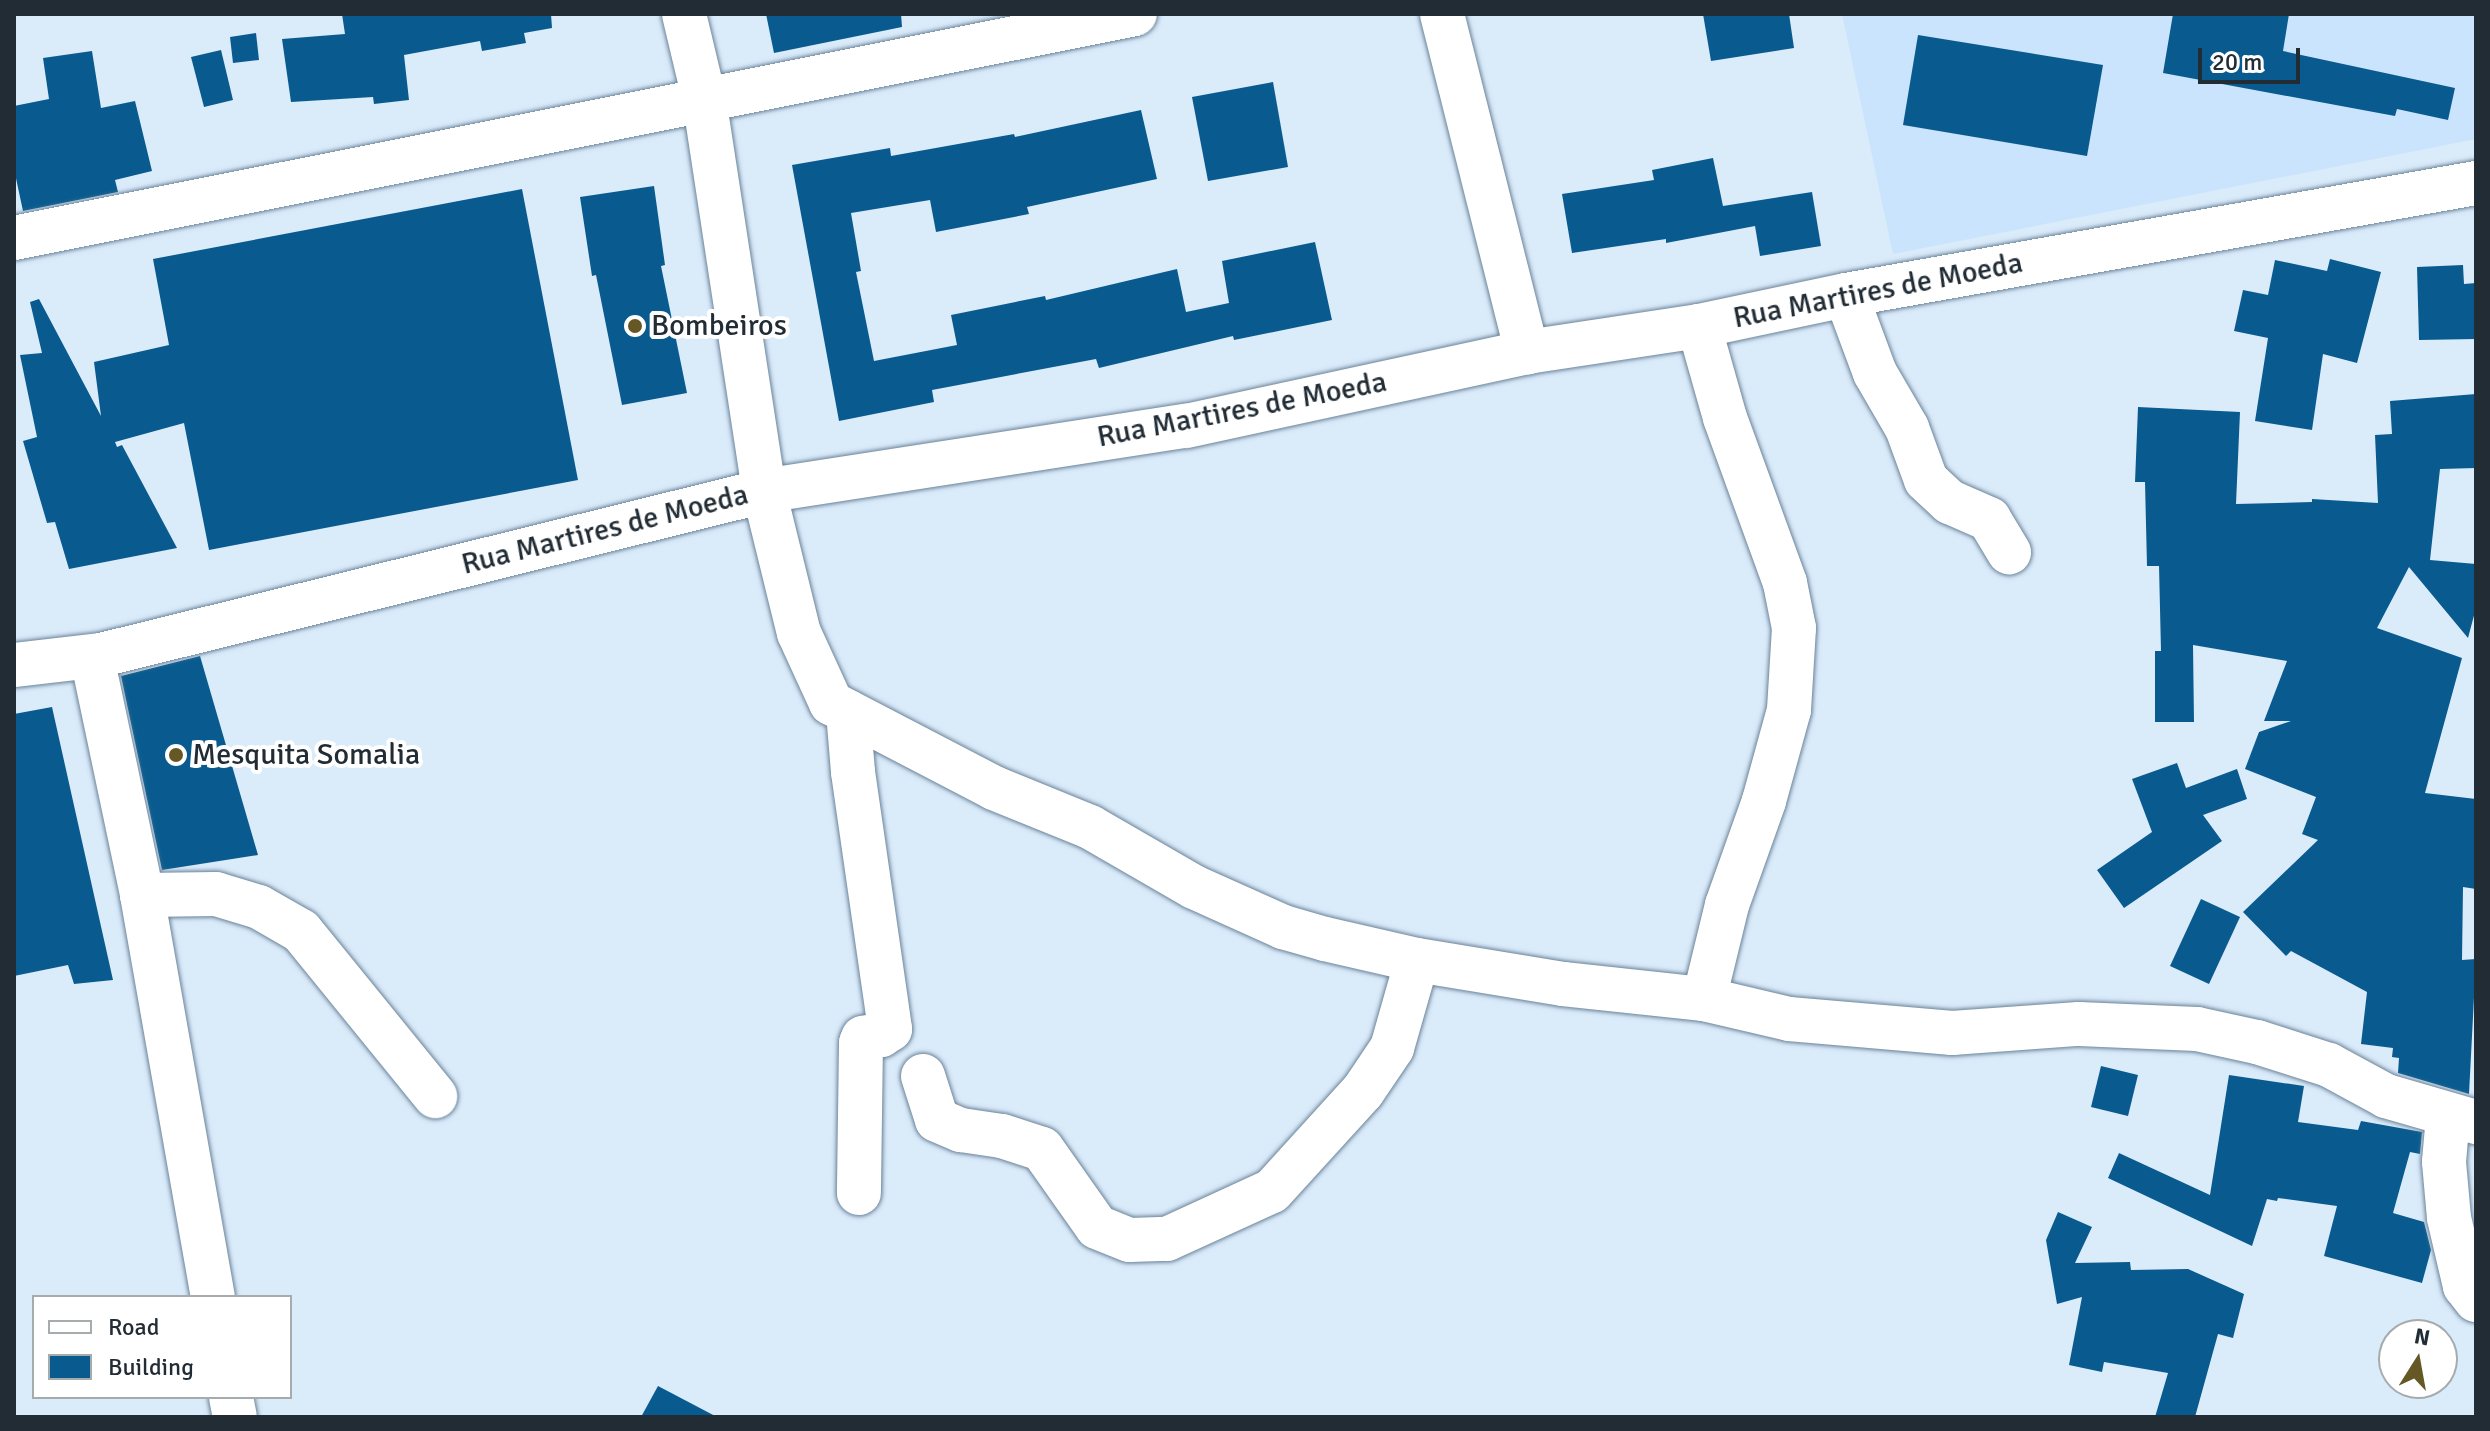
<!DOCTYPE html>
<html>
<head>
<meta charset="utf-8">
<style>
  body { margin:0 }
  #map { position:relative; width:2490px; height:1431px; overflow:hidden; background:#daebfa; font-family:Signika,sans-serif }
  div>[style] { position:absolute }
  .built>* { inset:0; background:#c9e4fc }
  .building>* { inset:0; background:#095b8f }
  .roads { filter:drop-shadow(0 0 2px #6a8399) drop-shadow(0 0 2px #6a8399) }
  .minor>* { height:44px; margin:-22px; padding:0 22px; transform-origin:22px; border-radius:22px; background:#fff }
  .dots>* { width:22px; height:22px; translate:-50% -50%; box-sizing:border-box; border:4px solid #fff; border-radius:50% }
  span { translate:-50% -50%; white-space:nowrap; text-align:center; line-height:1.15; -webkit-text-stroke:8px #fff; paint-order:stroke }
  .street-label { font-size:30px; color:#212c35 }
  .poi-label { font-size:30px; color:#212c35 }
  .left { translate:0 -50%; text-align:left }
  .frame { position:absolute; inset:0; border:16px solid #212c35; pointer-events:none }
  .legend { position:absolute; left:32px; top:1295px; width:260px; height:104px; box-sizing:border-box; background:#fff; border:2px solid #a6abae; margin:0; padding:10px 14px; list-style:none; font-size:24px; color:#212c35 }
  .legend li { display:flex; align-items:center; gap:16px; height:40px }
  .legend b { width:40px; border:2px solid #a6abae }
  .north { position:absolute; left:2378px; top:1319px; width:80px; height:80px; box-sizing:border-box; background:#fff; border:2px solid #a6abae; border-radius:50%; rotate:11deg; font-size:22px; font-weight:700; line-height:32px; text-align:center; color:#212c35 }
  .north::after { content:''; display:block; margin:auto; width:28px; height:36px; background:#665825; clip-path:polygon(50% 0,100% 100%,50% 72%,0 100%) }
  .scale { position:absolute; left:2198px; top:48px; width:102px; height:36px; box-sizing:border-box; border:4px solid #212c35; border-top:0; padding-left:10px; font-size:24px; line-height:28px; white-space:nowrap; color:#212c35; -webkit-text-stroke:6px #fff; paint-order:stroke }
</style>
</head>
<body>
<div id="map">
  <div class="built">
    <div style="clip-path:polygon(1842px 14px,2476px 14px,2476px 139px,1893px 254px)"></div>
  </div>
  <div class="building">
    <div style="clip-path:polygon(342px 14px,551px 14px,552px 28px,524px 33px,526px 43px,482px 51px,480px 41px,404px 55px,409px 100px,374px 104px,373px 97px,291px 102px,282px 39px,345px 34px)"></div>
    <div style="clip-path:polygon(766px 14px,901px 14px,902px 27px,774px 53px)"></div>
    <div style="clip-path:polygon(1703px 14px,1789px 14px,1794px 48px,1711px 61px)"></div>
    <div style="clip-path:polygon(2173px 14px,2289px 14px,2283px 51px,2455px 88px,2448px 120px,2397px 109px,2395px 116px,2163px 73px)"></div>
    <div style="clip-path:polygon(256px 33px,259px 60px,233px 63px,230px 37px)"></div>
    <div style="clip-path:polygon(1918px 35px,2103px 65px,2087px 156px,1903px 125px)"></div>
    <div style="clip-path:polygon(221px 50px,233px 100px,204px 107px,191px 57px)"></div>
    <div style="clip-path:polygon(92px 51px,101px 108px,135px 101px,152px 171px,115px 180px,118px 192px,23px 211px,14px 169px,14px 106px,49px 99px,43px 58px)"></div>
    <div style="clip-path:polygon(1273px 82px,1288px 167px,1208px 181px,1192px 97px)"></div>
    <div style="clip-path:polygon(1141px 110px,1157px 179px,1027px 207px,1029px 214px,936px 232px,930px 200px,851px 213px,861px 271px,856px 272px,874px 361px,957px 345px,951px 315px,1045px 296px,1046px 300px,1177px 269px,1186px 312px,1229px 303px,1222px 261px,1315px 242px,1332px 320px,1234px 340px,1233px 336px,1099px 368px,1096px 359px,932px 390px,934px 402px,839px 421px,792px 165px,890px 148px,891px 156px,1014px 134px,1015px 137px)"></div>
    <div style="clip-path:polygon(1713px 158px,1723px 206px,1812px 192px,1821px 246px,1760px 256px,1755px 226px,1666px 243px,1666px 239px,1572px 253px,1562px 194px,1654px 180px,1652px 170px)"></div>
    <div style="clip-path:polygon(654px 186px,665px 265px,661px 266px,687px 393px,622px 405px,596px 275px,592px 276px,580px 197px)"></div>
    <div style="clip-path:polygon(522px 189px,578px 480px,209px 550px,184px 423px,115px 442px,117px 447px,122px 445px,177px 548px,69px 569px,55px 522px,47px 523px,23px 441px,37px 437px,20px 355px,42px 353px,30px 302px,39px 299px,101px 416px,94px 362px,169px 345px,153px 259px)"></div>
    <div style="clip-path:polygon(2330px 259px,2381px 272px,2357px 363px,2323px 354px,2312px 430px,2255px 421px,2268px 338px,2234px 331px,2243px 290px,2268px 295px,2275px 260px,2327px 271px)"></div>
    <div style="clip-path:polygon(2463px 265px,2464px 284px,2476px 283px,2476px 339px,2419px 340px,2417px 267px)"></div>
    <div style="clip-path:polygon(2476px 394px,2476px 468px,2440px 469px,2430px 560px,2476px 564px,2476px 608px,2468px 638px,2409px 567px,2377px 628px,2462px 658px,2425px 793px,2476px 799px,2476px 889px,2463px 887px,2462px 960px,2476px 959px,2469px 1094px,2398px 1073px,2399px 1058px,2392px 1057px,2393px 1048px,2361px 1044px,2367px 992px,2291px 951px,2286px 956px,2243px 912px,2318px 840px,2302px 834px,2316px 797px,2245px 769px,2259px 732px,2291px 721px,2264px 721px,2287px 661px,2193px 645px,2194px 722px,2155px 722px,2155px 651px,2161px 651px,2159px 566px,2147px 566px,2145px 482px,2135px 482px,2138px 407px,2240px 412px,2236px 504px,2312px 502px,2312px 499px,2378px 503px,2375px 435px,2392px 434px,2390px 401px)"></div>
    <div style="clip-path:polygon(200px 656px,258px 855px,162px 870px,121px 676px)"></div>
    <div style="clip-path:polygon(52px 707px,113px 980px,74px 984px,68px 965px,14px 976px,14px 714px)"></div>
    <div style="clip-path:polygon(2177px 763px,2186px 788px,2237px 769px,2247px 799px,2203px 815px,2222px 841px,2124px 908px,2097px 870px,2152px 832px,2132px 779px)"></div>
    <div style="clip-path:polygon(2201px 899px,2240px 917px,2209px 984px,2170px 966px)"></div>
    <div style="clip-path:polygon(2101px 1066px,2138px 1075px,2128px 1116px,2091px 1107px)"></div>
    <div style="clip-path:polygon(2229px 1075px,2304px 1086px,2298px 1122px,2358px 1130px,2361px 1121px,2422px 1132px,2420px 1154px,2410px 1152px,2393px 1213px,2424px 1222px,2431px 1250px,2422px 1283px,2324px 1256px,2337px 1206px,2278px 1198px,2277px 1201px,2267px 1199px,2252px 1246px,2108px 1178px,2119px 1153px,2210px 1195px)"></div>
    <div style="clip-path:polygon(2058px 1212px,2092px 1227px,2075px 1263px,2130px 1262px,2131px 1270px,2188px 1269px,2244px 1294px,2233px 1338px,2218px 1334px,2195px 1417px,2155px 1417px,2168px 1373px,2104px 1362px,2102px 1372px,2069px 1365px,2082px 1297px,2057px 1304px,2046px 1240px)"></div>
    <div style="clip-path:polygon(658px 1386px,717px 1417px,641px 1417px)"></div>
  </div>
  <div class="roads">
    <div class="minor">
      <div style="left:684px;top:14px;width:86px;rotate:76.6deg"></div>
      <div style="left:704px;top:98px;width:398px;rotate:81.3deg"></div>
      <div style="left:764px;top:491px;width:146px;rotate:76.2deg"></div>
      <div style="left:799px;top:633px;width:77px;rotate:65.4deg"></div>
      <div style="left:831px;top:703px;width:184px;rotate:27.5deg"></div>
      <div style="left:994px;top:788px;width:104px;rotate:22.1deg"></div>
      <div style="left:1090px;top:827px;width:120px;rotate:30deg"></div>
      <div style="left:1194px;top:887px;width:98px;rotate:24.2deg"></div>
      <div style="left:1283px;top:927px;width:44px;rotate:15.9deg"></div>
      <div style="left:1325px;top:939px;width:94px;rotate:12.9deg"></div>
      <div style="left:1417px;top:960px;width:148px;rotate:9.3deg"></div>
      <div style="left:1563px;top:984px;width:142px;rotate:6.1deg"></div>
      <div style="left:1704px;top:999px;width:87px;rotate:13.2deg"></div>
      <div style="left:1789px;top:1019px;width:164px;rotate:4.9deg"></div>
      <div style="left:1952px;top:1033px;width:127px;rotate:-4.1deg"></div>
      <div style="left:2079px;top:1024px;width:118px;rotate:2.4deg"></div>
      <div style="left:2197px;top:1029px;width:61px;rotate:12.2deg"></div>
      <div style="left:2257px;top:1042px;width:76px;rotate:17.7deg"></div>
      <div style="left:2329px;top:1065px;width:65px;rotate:28.5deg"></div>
      <div style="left:2386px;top:1096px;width:94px;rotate:16.1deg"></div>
      <div style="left:1442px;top:14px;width:349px;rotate:75.9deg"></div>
      <div style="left:14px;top:238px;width:1143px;rotate:-11.3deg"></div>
      <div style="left:1846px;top:295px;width:83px;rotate:69.6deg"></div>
      <div style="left:1875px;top:373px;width:64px;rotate:59.8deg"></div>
      <div style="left:1907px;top:428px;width:55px;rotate:69.9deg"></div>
      <div style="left:1926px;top:480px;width:33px;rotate:43deg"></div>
      <div style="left:1950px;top:502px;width:43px;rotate:23.6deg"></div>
      <div style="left:1989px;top:519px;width:39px;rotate:59deg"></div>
      <div style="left:1699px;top:326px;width:96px;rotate:74.2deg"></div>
      <div style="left:1725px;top:418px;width:176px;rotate:70deg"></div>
      <div style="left:1785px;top:583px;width:46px;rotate:78.7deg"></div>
      <div style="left:1794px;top:628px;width:82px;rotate:93.5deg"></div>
      <div style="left:1789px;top:710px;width:94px;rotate:105.4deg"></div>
      <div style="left:1764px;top:801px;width:110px;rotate:109.6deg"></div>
      <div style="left:1727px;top:905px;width:97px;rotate:103.7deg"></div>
      <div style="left:92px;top:657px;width:243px;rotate:78.1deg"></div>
      <div style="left:142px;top:895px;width:408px;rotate:80deg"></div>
      <div style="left:14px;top:665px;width:88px;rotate:-6.6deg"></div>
      <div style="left:101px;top:655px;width:683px;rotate:-13.89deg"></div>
      <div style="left:764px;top:491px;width:427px;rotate:-8.8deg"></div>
      <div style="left:1186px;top:426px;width:349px;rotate:-12.2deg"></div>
      <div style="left:1527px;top:352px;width:174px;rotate:-8.6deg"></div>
      <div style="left:1699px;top:326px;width:150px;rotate:-11.9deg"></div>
      <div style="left:1846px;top:295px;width:640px;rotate:-10.08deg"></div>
      <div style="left:848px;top:712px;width:60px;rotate:85.2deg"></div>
      <div style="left:853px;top:772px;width:260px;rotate:81.8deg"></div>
      <div style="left:890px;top:1029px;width:11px;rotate:146deg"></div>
      <div style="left:881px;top:1035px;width:18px;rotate:171deg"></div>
      <div style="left:863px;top:1038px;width:5px;rotate:112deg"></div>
      <div style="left:861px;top:1043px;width:150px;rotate:90.8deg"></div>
      <div style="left:142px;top:895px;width:74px;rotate:-0.8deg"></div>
      <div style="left:216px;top:894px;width:45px;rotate:16.8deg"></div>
      <div style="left:259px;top:907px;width:48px;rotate:29.7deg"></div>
      <div style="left:301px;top:931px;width:213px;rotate:50.9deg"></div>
      <div style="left:923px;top:1076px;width:46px;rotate:72.3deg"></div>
      <div style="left:937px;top:1120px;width:26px;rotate:23deg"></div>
      <div style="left:961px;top:1130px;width:41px;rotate:8.3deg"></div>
      <div style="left:1002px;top:1136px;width:42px;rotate:18deg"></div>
      <div style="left:1042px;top:1149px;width:95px;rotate:54.8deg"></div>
      <div style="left:1097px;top:1227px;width:35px;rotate:22deg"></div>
      <div style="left:1130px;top:1240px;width:37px;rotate:-2deg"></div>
      <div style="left:1167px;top:1239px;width:115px;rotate:-24.6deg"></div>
      <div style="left:1272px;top:1191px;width:135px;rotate:-47.7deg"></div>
      <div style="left:1363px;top:1091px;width:52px;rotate:-56deg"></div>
      <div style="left:1392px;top:1048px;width:91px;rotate:-74.1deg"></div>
      <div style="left:2448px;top:1116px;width:46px;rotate:95deg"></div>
      <div style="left:2444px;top:1162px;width:56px;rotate:84.9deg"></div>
      <div style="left:2449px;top:1218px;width:70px;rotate:76.8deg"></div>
      <div style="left:2465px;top:1286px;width:18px;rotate:52deg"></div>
      <div style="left:231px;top:1397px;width:20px;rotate:79deg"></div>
    </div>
  </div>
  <div class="dots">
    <div style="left:635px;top:326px;background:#665825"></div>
    <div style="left:176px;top:755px;background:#665825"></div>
  </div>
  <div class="street-label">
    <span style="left:1878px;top:291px;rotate:-11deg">Rua Martires de Moeda</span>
    <span style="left:1242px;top:410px;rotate:-11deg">Rua Martires de Moeda</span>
    <span style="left:605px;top:530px;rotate:-14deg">Rua Martires de Moeda</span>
  </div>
  <div class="poi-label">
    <span class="left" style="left:651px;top:326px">Bombeiros</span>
    <span class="left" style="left:192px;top:755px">Mesquita Somalia</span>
  </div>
  <div class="frame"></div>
  <ul class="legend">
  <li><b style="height:10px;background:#fff"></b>Road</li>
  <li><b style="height:22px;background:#095b8f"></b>Building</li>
  </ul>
  <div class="north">N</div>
  <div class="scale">20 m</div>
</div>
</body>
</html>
